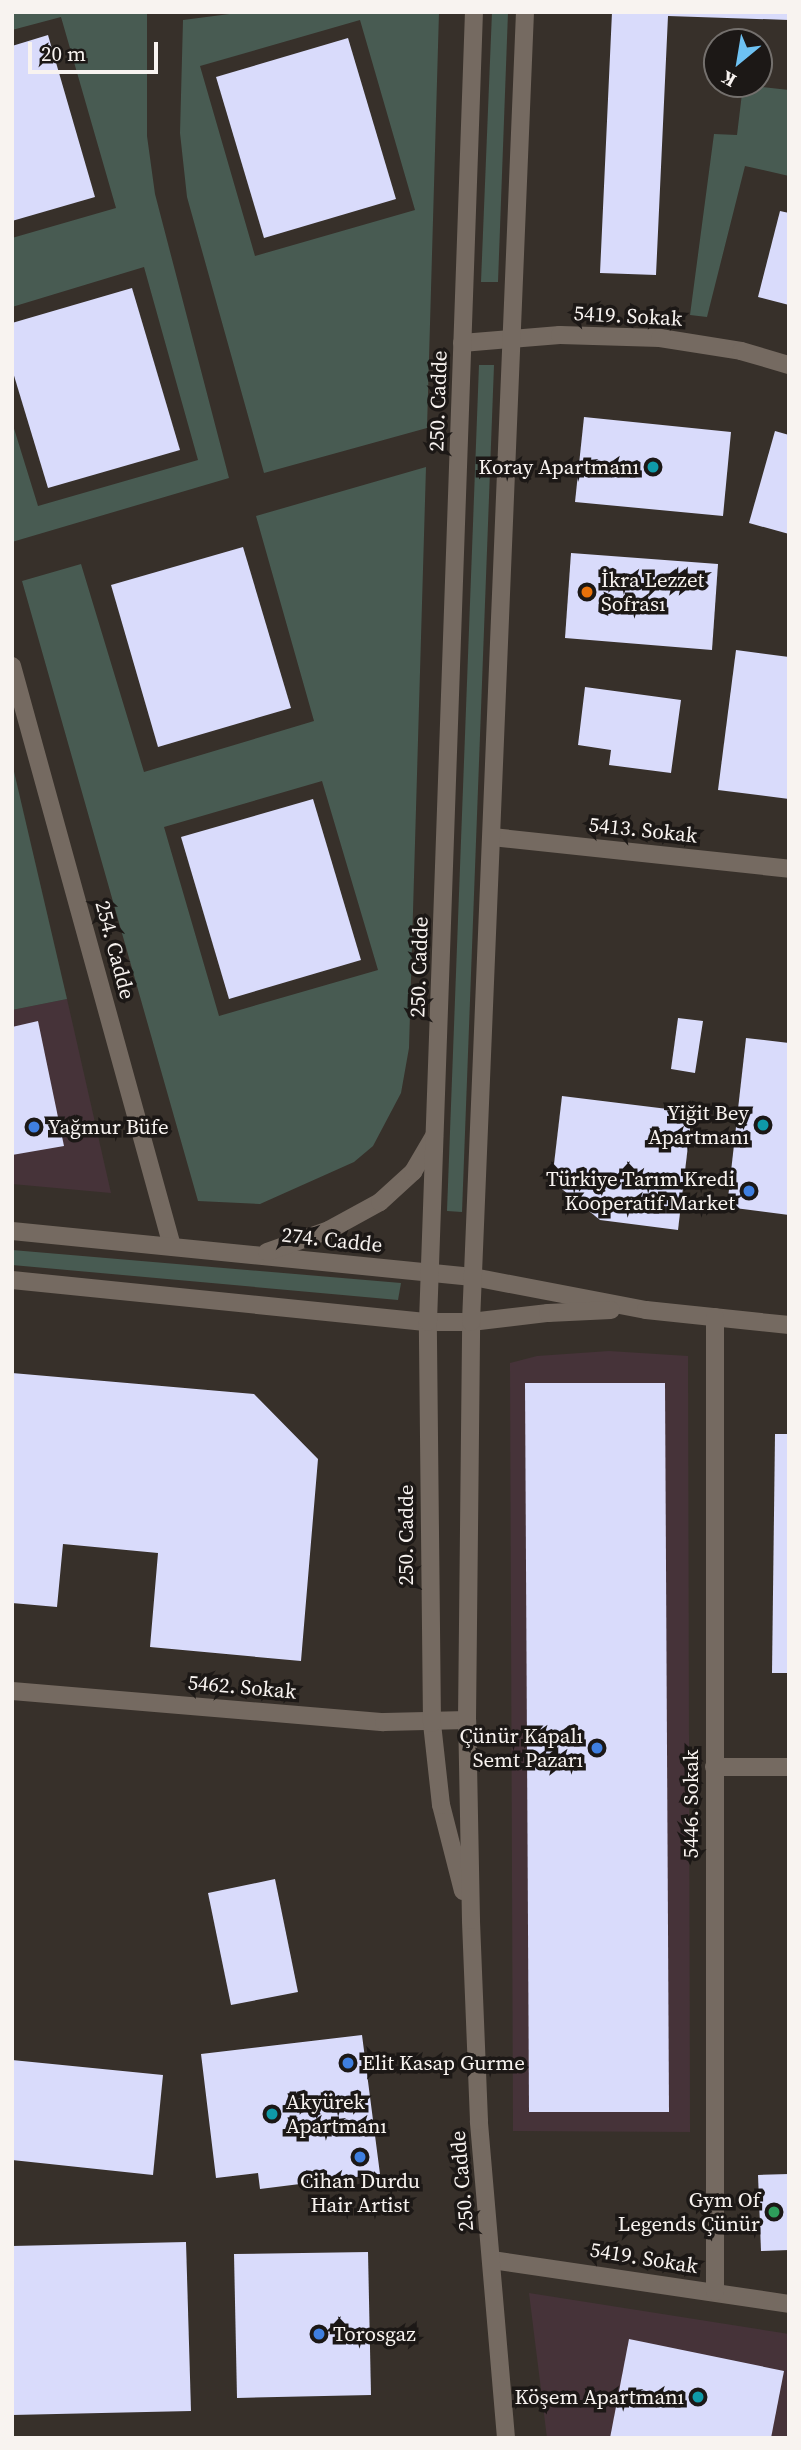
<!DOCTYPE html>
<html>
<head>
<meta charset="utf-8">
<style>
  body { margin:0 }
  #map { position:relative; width:801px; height:2450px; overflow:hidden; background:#37302a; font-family:"Source Serif 4",serif }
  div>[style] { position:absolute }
  .commercial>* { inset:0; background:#463339 }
  .green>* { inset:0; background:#485b52 }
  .building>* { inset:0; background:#d9dbfb }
  .service>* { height:18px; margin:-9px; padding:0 9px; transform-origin:9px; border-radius:9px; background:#756a61 }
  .minor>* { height:18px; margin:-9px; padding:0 9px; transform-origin:9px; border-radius:9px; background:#756a61 }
  .tertiary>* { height:18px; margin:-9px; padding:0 9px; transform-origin:9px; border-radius:9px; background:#756a61 }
  .dots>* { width:19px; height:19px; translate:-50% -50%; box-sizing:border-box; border:4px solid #1c1816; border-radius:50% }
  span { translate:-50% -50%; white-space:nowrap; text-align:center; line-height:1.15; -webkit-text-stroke:7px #1c1816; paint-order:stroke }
  .street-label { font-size:21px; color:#f8f3f0 }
  .poi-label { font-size:21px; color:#f8f3f0 }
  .right { translate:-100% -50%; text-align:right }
  .left { translate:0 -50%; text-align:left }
  .frame { position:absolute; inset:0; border:14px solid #f8f3f0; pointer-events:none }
  .north { position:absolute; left:703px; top:28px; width:70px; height:70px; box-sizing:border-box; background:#1c1816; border:2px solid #74706d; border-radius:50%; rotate:210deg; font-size:19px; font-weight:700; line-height:28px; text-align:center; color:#f8f3f0 }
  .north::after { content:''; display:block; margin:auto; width:24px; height:32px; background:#6ec2f3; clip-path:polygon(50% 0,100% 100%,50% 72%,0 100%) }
  .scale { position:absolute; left:28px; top:42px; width:130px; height:32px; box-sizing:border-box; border:4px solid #f8f3f0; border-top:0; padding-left:9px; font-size:21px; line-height:24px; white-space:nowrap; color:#f8f3f0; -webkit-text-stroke:5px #1c1816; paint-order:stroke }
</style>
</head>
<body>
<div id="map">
  <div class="commercial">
    <div style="clip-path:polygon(67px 999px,111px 1193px,12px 1184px,12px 1010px)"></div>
    <div style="clip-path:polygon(609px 1351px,688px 1356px,690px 2132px,513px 2131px,510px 1363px,537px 1356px)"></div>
    <div style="clip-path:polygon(529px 2293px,789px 2334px,789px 2438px,547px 2438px)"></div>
  </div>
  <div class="green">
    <div style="clip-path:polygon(12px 12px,147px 12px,147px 136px,155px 194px,229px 478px,12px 542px,12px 422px,38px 506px,198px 460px,144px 267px,12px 307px,12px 238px,116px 208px,61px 17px,12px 30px)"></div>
    <div style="clip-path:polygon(evenodd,245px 12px,439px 12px,427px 428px,264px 473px,187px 197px,180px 133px,183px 20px,245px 12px,360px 20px,415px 210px,255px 256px,200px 66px,360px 20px)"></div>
    <div style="clip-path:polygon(492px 12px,508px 12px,498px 282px,481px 282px)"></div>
    <div style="clip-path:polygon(743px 85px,789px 90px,789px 176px,745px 166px,707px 317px,690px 315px,714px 134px,737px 135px)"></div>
    <div style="clip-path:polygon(479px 365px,494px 365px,462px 1212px,447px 1211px)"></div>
    <div style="clip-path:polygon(evenodd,426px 467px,409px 1048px,401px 1093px,373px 1146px,354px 1162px,260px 1204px,198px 1201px,22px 581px,81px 564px,144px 772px,314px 721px,256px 516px,426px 467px,322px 781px,378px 970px,219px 1016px,164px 827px,322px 781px)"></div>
    <div style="clip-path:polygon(12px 763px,67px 999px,12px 1010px)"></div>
    <div style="clip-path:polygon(12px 1250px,401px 1283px,398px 1300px,12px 1265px)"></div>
  </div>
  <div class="building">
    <div style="clip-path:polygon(612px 12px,789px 12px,789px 20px,668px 16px,656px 275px,600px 273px)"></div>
    <div style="clip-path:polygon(48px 35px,95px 197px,12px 221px,12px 46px)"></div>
    <div style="clip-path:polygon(348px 38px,396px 199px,264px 238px,216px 77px)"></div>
    <div style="clip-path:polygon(780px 211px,789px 213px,789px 305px,758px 297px)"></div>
    <div style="clip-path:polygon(132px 288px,180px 450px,48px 488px,12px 369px,12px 323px)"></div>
    <div style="clip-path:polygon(584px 417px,731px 432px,723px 516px,575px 502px)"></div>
    <div style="clip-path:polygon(775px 431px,789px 435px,789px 534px,749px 523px)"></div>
    <div style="clip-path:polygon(243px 547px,291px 708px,158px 747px,111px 585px)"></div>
    <div style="clip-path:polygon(571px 553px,718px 564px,712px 650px,565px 638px)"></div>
    <div style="clip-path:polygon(736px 650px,789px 657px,789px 799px,718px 790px)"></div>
    <div style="clip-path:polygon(585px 687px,681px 700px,671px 773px,609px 765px,611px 750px,578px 745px)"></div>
    <div style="clip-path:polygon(313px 799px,361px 960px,229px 999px,181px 837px)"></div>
    <div style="clip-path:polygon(678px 1018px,703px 1021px,695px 1073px,671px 1069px)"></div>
    <div style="clip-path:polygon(38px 1021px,64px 1146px,12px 1155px,12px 1027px)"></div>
    <div style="clip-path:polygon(746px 1038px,789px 1043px,789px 1215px,727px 1207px)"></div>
    <div style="clip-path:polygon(562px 1096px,692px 1112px,678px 1230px,600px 1220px,552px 1181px)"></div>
    <div style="clip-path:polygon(12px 1373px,254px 1394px,318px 1459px,301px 1661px,150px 1647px,158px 1553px,63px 1544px,57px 1607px,12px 1603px)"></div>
    <div style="clip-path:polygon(525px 1383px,665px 1383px,669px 2112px,529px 2112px)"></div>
    <div style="clip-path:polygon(775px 1434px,789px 1434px,789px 1673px,772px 1673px)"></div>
    <div style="clip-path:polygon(275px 1879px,298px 1992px,231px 2005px,208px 1893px)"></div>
    <div style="clip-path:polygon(362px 2035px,380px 2174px,260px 2189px,258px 2173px,216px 2178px,201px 2054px)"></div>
    <div style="clip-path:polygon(12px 2060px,163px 2075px,153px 2175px,12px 2160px)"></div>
    <div style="clip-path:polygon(789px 2174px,789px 2250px,761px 2251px,758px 2175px)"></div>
    <div style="clip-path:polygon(186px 2242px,191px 2411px,12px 2415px,12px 2246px)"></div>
    <div style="clip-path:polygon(368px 2252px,371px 2395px,237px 2398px,234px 2254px)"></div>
    <div style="clip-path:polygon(629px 2339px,784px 2371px,771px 2438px,610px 2438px)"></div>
  </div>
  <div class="service">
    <div style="left:12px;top:1691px;width:373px;rotate:4.8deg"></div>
    <div style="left:384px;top:1722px;width:83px;rotate:-1.4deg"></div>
    <div style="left:714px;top:1767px;width:75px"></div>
  </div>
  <div class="minor">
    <div style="left:462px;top:343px;width:98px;rotate:-4.7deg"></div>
    <div style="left:560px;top:335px;width:100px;rotate:1.7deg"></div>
    <div style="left:660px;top:338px;width:82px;rotate:9.1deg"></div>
    <div style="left:741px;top:351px;width:50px;rotate:16.3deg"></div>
    <div style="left:12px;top:666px;width:602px;rotate:74.58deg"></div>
    <div style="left:492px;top:837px;width:299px;rotate:6.1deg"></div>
    <div style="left:473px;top:1277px;width:176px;rotate:10.8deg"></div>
    <div style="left:646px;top:1310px;width:144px;rotate:6deg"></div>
    <div style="left:471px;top:1322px;width:78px;rotate:-6.7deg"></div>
    <div style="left:548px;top:1313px;width:63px;rotate:-2.7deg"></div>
    <div style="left:492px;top:2260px;width:300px;rotate:8.4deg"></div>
    <div style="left:715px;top:2292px;width:975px;rotate:-90deg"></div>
  </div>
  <div class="tertiary">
    <div style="left:12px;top:1231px;width:463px;rotate:5.7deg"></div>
    <div style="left:267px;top:1252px;width:66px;rotate:-19.5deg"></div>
    <div style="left:329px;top:1230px;width:58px;rotate:-28.8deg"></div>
    <div style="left:380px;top:1202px;width:45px;rotate:-42.3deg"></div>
    <div style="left:413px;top:1172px;width:42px;rotate:-59.7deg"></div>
    <div style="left:12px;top:1280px;width:418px;rotate:5.8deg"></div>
    <div style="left:428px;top:1322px;width:43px"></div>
    <div style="left:463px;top:1891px;width:89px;rotate:-104.3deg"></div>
    <div style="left:441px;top:1805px;width:82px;rotate:-96.3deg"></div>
    <div style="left:432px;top:1723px;width:401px;rotate:-90.6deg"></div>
    <div style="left:428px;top:1322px;width:1311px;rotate:-87.99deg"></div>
    <div style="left:506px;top:2438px;width:318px;rotate:-94.9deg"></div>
    <div style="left:479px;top:2121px;width:201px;rotate:-92.3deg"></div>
    <div style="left:471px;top:1920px;width:200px;rotate:-91.1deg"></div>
    <div style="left:467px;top:1720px;width:398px;rotate:-89.4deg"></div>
    <div style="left:471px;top:1322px;width:1311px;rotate:-87.64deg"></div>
  </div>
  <div class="dots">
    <div style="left:653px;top:467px;background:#0f9aa8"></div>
    <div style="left:587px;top:592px;background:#e8710a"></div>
    <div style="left:763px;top:1125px;background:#0f9aa8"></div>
    <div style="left:34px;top:1127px;background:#3f7fe0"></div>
    <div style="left:749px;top:1191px;background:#3f7fe0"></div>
    <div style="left:597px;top:1748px;background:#3f7fe0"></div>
    <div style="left:348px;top:2063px;background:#3f7fe0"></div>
    <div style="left:272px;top:2114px;background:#0f9aa8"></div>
    <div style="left:360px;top:2157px;background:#3f7fe0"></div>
    <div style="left:774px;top:2212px;background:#2e9e5b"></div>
    <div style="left:319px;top:2334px;background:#3f7fe0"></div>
    <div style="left:698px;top:2397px;background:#0f9aa8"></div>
  </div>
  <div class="street-label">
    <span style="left:628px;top:316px;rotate:3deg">5419. Sokak</span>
    <span style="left:438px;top:401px;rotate:-88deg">250. Cadde</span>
    <span style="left:643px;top:830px;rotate:6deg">5413. Sokak</span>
    <span style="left:115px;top:950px;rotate:75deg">254. Cadde</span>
    <span style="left:419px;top:967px;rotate:-88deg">250. Cadde</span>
    <span style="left:332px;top:1240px;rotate:6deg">274. Cadde</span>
    <span style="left:406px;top:1535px;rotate:-90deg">250. Cadde</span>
    <span style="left:242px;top:1687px;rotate:5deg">5462. Sokak</span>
    <span style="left:691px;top:1804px;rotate:-90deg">5446. Sokak</span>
    <span style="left:462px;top:2181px;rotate:-95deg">250. Cadde</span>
    <span style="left:644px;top:2258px;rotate:9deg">5419. Sokak</span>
  </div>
  <div class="poi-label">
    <span class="right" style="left:639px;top:467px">Koray Apartmanı</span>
    <span class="left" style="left:601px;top:592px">İkra Lezzet<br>Sofrası</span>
    <span class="right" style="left:749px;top:1125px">Yiğit Bey<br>Apartmanı</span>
    <span class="left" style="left:48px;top:1127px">Yağmur Büfe</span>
    <span class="right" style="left:735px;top:1191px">Türkiye Tarım Kredi<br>Kooperatif Market</span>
    <span class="right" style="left:583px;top:1748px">Çünür Kapalı<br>Semt Pazarı</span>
    <span class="left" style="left:362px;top:2063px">Elit Kasap Gurme</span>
    <span class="left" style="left:286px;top:2114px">Akyürek<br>Apartmanı</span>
    <span style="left:360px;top:2193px">Cihan Durdu<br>Hair Artist</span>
    <span class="right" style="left:760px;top:2212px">Gym Of<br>Legends Çünür</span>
    <span class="left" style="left:333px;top:2334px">Torosgaz</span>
    <span class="right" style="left:684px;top:2397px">Köşem Apartmanı</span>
  </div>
  <div class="frame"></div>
  <div class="north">K</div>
  <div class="scale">20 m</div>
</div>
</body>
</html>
